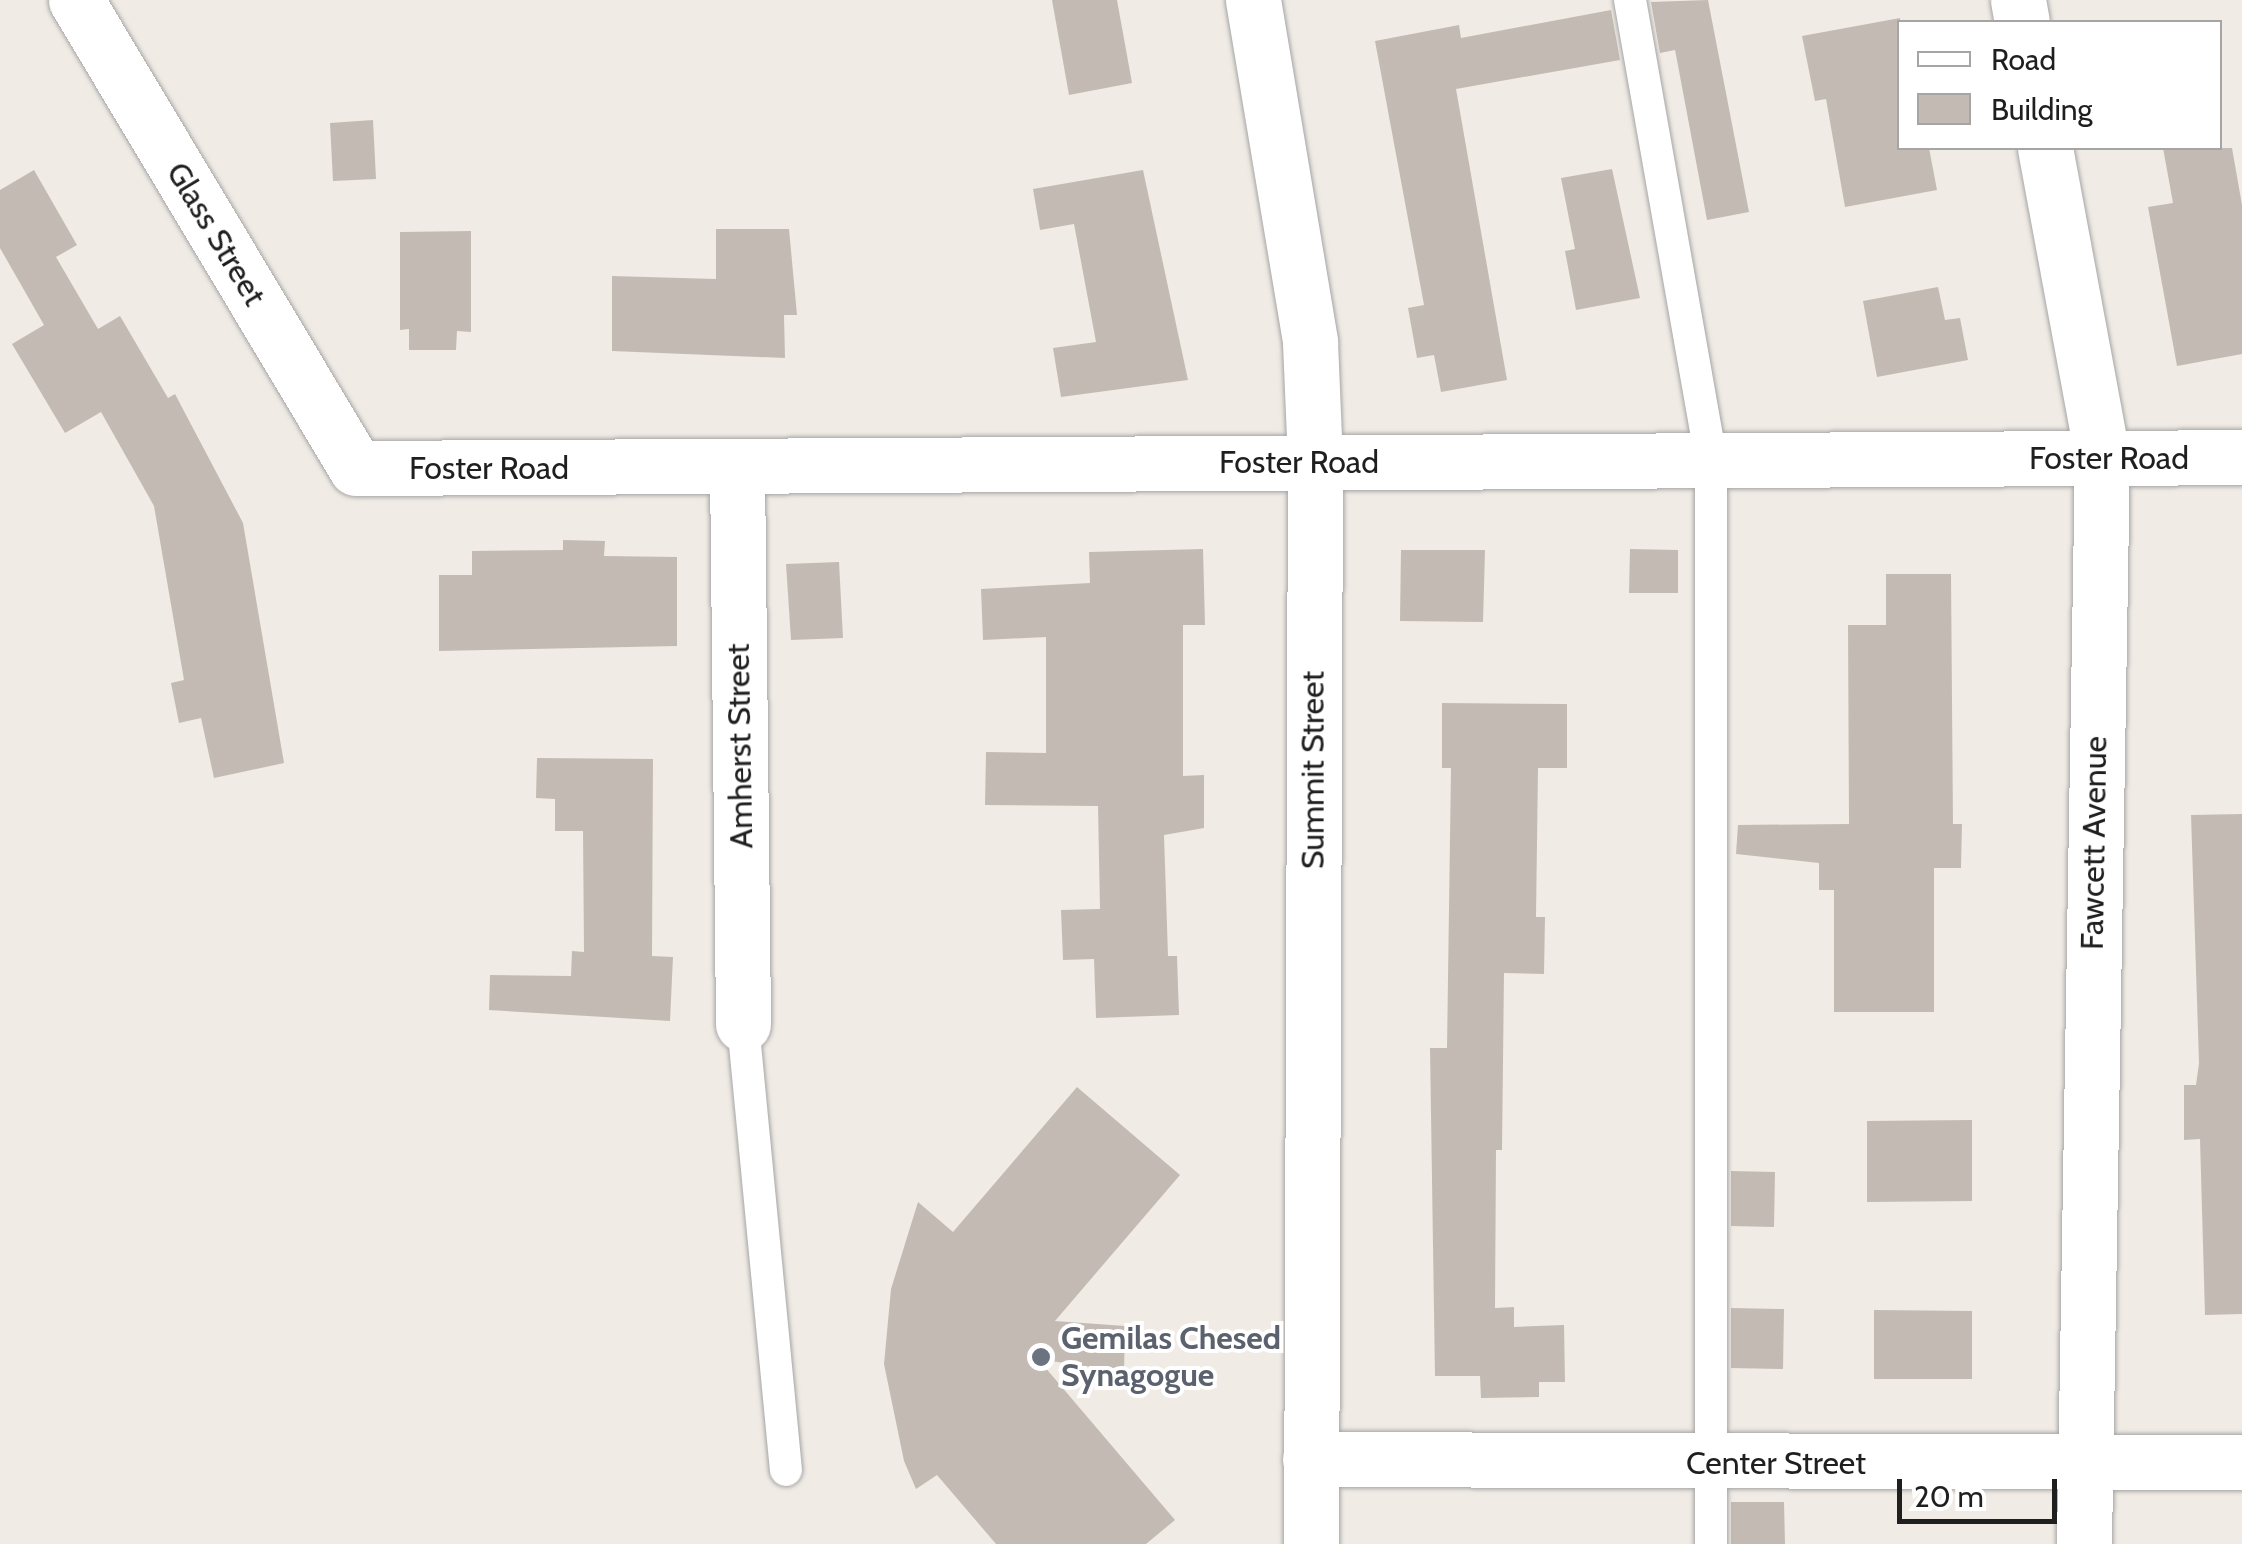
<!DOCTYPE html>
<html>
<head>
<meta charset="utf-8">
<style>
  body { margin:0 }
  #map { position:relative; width:2242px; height:1544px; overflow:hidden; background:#f0ebe5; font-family:Cabin,sans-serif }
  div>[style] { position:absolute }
  .building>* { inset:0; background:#c4bab4 }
  .roads { filter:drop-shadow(0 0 2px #a6a6a6) drop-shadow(0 0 2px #a6a6a6) }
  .lane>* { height:32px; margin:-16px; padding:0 16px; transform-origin:16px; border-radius:16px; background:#fff }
  .street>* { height:55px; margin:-27.5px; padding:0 27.5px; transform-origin:27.5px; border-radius:27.5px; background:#fff }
  .dots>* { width:28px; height:28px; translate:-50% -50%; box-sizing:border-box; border:5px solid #fff; border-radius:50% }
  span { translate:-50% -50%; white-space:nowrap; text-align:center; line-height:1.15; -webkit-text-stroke:8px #fff; paint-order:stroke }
  .street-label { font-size:32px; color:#1f1f1f }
  .worship-label { font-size:32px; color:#5b616d; font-weight:700 }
  .left { translate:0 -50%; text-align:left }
  .legend { position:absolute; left:1897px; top:20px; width:325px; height:130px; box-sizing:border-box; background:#fff; border:2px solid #a5a5a5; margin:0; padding:12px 18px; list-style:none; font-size:30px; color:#1f1f1f }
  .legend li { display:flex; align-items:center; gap:20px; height:50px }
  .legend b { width:50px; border:2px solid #a5a5a5 }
  .scale { position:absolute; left:1897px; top:1479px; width:160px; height:45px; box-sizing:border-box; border:5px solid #1f1f1f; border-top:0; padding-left:12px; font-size:30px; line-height:35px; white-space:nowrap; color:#1f1f1f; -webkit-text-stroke:8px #fff; paint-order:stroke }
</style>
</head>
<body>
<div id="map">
  <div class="building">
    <div style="clip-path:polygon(1052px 0,1117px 0,1132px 83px,1069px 95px)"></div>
    <div style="clip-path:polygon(1708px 0,1749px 212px,1707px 220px,1676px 55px,1675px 50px,1660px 53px,1651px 2px)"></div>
    <div style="clip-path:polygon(1611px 10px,1620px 60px,1456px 89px,1507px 380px,1441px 392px,1434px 355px,1417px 358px,1408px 308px,1424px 305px,1375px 41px,1459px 25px,1461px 38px)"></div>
    <div style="clip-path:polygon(1900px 18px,1900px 148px,1929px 148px,1937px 190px,1845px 207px,1826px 99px,1815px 101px,1802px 36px)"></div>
    <div style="clip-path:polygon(373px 120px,376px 179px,333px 181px,330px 123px)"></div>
    <div style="clip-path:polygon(2163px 148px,2232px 148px,2242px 205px,2242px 354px,2177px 366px,2148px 207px,2173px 203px)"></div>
    <div style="clip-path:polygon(1612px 169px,1640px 298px,1576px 310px,1565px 251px,1575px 249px,1561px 178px)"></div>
    <div style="clip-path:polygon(34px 170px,77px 245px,56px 257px,98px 329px,120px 316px,168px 398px,175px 394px,243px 523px,284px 763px,214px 778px,201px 718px,179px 723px,171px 683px,184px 680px,154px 506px,101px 412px,65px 433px,12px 344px,44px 325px,0 248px,0 190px)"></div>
    <div style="clip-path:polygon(1143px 170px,1188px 380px,1061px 397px,1053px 348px,1096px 342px,1074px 224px,1040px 230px,1033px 189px)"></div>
    <div style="clip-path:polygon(716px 229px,789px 229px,797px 315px,784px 315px,785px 358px,612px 351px,612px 276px,716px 279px)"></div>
    <div style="clip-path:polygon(471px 231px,471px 332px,457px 331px,456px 350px,409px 350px,409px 329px,400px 330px,400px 232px)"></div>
    <div style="clip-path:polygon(1938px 287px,1945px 320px,1960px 318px,1968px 360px,1877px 377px,1863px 301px)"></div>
    <div style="clip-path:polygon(563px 540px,605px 541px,604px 556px,677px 557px,677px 646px,439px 651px,439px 575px,472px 575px,472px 551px,563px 550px)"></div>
    <div style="clip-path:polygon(1203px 549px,1205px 625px,1183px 625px,1183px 776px,1204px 775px,1204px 828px,1164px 835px,1168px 956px,1177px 956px,1179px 1015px,1096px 1018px,1094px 959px,1063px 960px,1061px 910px,1100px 909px,1098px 806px,985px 805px,986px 752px,1046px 753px,1046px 637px,983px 640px,981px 589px,1090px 583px,1089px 552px)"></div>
    <div style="clip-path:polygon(1630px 549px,1678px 550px,1678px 593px,1629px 593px)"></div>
    <div style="clip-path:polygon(1401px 550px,1485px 550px,1483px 622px,1400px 621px)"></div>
    <div style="clip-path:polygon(839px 562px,843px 638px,791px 640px,786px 564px)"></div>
    <div style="clip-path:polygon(1886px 574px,1951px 574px,1953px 824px,1962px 824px,1961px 868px,1934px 868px,1934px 1012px,1834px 1012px,1834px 890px,1819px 890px,1819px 863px,1736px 854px,1738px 825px,1849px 824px,1848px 625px,1886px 625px)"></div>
    <div style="clip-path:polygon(1442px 703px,1567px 704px,1567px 768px,1538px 768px,1536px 917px,1545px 917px,1544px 974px,1504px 973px,1502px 1150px,1496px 1150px,1495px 1308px,1514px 1307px,1514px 1327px,1564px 1325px,1565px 1382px,1539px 1382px,1539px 1397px,1481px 1398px,1480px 1376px,1435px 1376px,1430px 1048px,1447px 1048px,1451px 768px,1442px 768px)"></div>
    <div style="clip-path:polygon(537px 758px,653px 759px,652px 956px,673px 957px,670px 1021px,489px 1010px,490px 975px,571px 976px,572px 951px,584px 952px,583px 831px,555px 831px,555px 799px,536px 798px)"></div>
    <div style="clip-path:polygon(2242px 814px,2242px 1314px,2205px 1315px,2200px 1139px,2184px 1140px,2184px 1085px,2196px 1085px,2199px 1063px,2191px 815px)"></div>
    <div style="clip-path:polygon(1077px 1087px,1180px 1175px,1055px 1321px,1125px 1326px,1124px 1372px,1038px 1359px,1175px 1520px,1146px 1544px,996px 1544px,937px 1475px,916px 1489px,904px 1461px,884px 1364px,891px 1289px,918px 1202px,953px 1232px)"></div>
    <div style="clip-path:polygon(1972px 1120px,1972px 1201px,1867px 1202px,1867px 1121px)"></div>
    <div style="clip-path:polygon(1731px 1171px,1775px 1172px,1774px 1227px,1731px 1226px)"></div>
    <div style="clip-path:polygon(1731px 1308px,1784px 1309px,1783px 1369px,1731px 1368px)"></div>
    <div style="clip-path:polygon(1874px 1310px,1972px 1311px,1972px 1379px,1874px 1379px)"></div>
    <div style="clip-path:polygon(1731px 1502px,1784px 1502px,1785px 1544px,1731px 1544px)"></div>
  </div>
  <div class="roads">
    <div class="lane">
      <div style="left:1630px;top:0;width:468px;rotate:80deg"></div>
      <div style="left:1711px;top:461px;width:1083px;rotate:90deg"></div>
      <div style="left:743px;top:1024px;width:448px;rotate:84.5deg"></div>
    </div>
    <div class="street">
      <div style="left:76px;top:0;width:545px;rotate:59.11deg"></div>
      <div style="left:356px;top:468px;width:1886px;rotate:-0.33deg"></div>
      <div style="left:1253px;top:0;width:347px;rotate:80.5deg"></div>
      <div style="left:1310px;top:342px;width:119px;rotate:87.6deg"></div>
      <div style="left:1315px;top:461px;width:1083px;rotate:90.21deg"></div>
      <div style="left:2018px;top:0;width:22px;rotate:80deg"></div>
      <div style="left:2045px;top:148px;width:314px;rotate:79.5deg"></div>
      <div style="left:2102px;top:457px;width:1087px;rotate:90.95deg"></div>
      <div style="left:737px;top:467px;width:557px;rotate:89.38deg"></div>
      <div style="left:1310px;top:1459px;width:932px;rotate:0.18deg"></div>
    </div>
  </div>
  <div class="dots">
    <div style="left:1041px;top:1357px;background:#6b7280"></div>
  </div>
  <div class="street-label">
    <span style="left:216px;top:234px;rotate:59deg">Glass Street</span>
    <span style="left:2109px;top:458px">Foster Road</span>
    <span style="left:1299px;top:462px">Foster Road</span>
    <span style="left:489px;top:468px">Foster Road</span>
    <span style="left:740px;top:746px;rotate:-91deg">Amherst Street</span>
    <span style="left:1313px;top:770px;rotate:-90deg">Summit Street</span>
    <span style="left:2094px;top:843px;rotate:-89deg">Fawcett Avenue</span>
    <span style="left:1776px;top:1463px">Center Street</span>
  </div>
  <div class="worship-label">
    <span class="left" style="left:1061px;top:1357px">Gemilas Chesed<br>Synagogue</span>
  </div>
  <ul class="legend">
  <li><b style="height:12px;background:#fff"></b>Road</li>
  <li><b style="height:28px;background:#c4bab4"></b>Building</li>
  </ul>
  <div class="scale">20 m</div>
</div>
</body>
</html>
